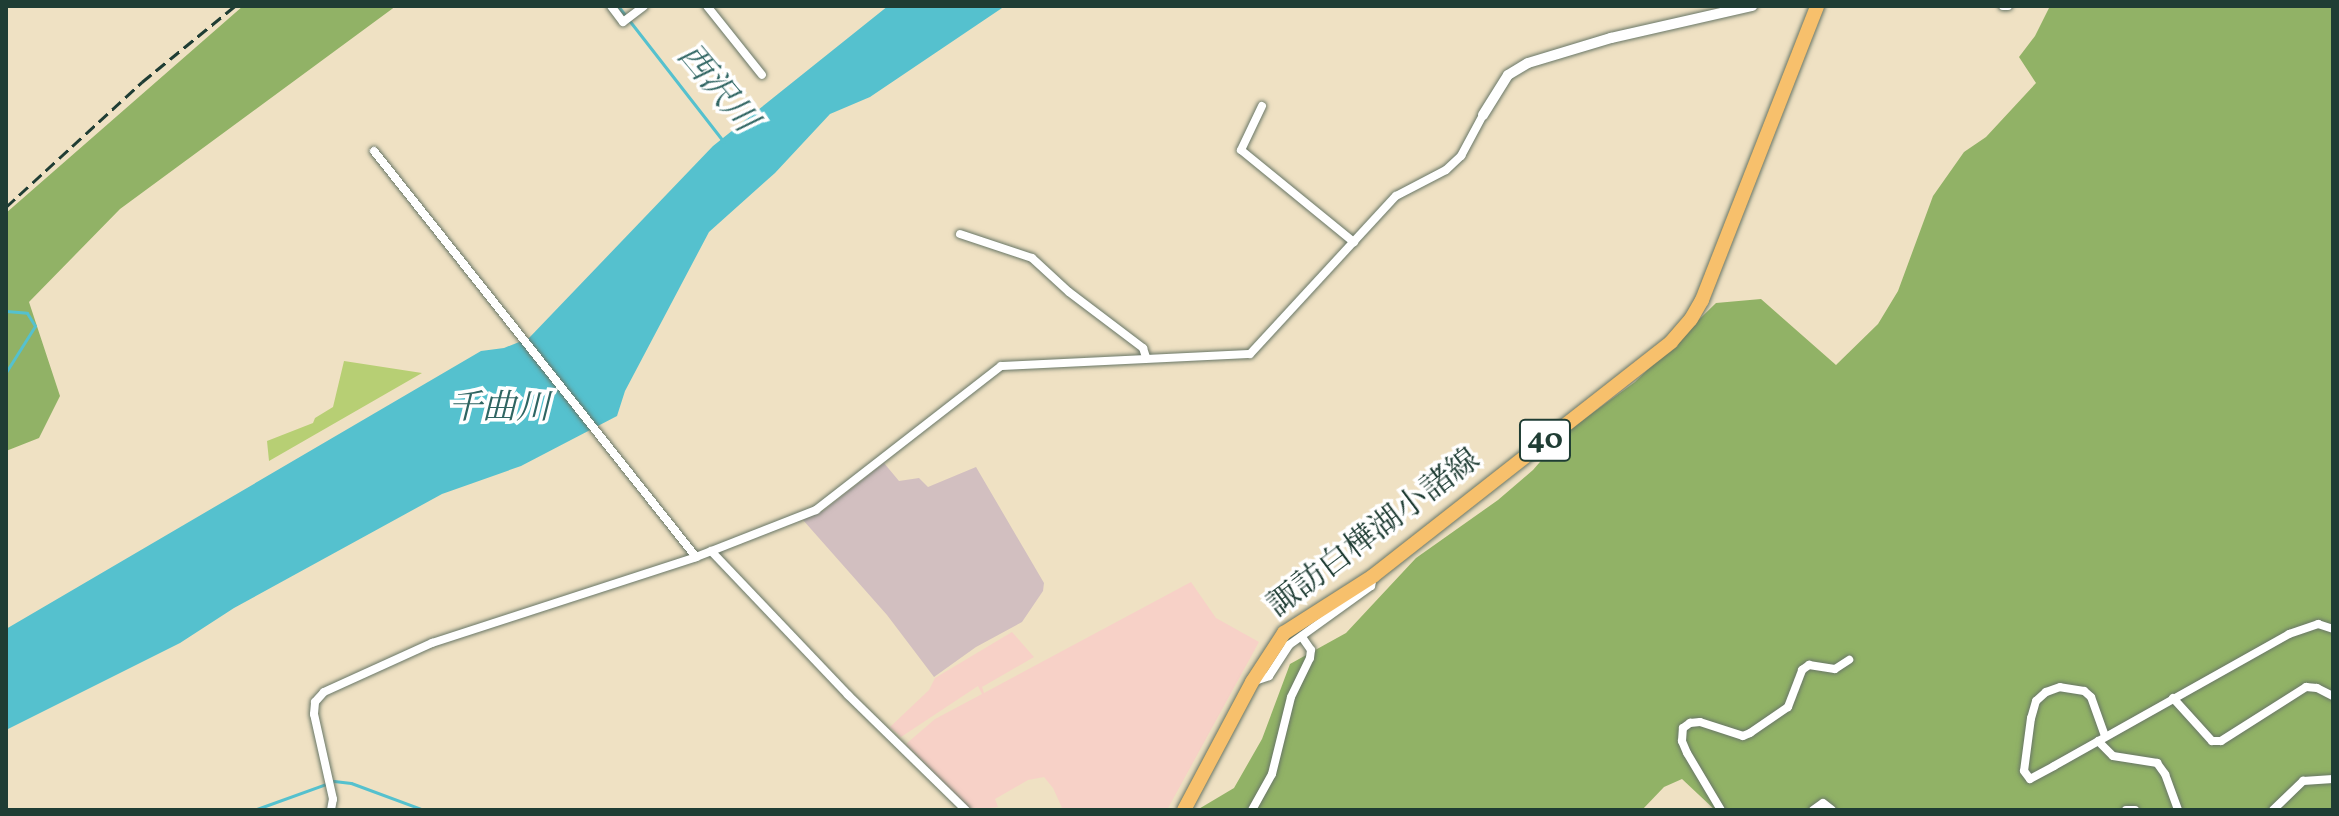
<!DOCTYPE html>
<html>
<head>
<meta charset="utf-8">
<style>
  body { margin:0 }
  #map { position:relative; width:2339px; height:816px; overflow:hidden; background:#efe1c3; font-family:Vollkorn,"Noto Serif JP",serif }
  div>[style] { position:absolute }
  .built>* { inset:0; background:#f7d1c7 }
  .industrial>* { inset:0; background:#d2bfc0 }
  .green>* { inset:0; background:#b7cf74 }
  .forest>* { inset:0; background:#91b266 }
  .water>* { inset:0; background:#55c1ce }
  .stream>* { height:3px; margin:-1.5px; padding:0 1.5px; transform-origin:1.5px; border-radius:1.5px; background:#55c1ce }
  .roads { filter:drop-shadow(0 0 2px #687666) drop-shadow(0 0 2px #687666) }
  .minor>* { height:8px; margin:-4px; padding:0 4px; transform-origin:4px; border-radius:4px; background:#fff }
  .tertiary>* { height:10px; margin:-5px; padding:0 5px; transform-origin:5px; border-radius:5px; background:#fff }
  .primary>* { height:14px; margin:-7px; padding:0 7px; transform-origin:7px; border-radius:7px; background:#f7c06c }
  .rail>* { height:3px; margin-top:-1.5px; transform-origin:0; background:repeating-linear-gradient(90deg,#1f3d34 0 12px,transparent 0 18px) }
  span { translate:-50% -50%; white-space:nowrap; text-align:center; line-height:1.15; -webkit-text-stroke:7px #fff; paint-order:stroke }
  .shield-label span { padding:2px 6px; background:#fff; border:2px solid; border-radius:6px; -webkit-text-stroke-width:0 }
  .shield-label { font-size:30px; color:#1f3d34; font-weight:700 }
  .street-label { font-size:32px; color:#1f3d34 }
  .water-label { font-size:34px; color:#2f6562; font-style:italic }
  .frame { position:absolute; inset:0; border:8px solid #1f3d34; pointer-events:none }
</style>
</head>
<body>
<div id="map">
  <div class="built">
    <div style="clip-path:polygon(1191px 582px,1216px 618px,1259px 642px,1167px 810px,1063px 810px,1053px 788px,1044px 777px,1028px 780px,995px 799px,998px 807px,971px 810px,906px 744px,935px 719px,982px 694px,978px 686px,901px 737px,890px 727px,929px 690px,935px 678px,1012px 632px,1034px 657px,982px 687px,984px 693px)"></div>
  </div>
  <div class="industrial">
    <div style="clip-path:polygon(884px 463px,899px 481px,919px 478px,928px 487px,976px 467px,1044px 583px,1043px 591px,1022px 622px,976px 647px,934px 677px,887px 615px,803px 520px,823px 511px)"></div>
  </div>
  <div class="green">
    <div style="clip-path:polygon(344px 361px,422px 373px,269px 461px,267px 441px,313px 423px,315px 418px,333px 407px)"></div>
  </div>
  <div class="forest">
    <div style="clip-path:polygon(243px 6px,396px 6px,120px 209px,29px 302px,60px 396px,39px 438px,6px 451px,6px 213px)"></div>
    <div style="clip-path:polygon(2050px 6px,2333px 6px,2333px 810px,1715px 810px,1682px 779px,1664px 787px,1642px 810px,1197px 810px,1234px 788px,1262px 739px,1290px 664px,1346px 633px,1416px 558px,1498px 500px,1533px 470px,1565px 433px,1635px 382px,1716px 303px,1761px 299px,1836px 365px,1878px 324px,1898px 291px,1933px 196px,1964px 152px,1986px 137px,2036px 83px,2019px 57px,2035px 36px)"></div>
  </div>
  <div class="water">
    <div style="clip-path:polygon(888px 6px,1005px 6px,870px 97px,830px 114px,775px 173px,709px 232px,625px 391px,617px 416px,521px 466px,442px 494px,234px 608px,180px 643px,6px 730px,6px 629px,481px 351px,504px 348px,529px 338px,713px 146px)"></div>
  </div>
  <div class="stream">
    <div style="left:618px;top:6px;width:172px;rotate:52.1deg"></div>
    <div style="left:6px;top:311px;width:21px;rotate:5deg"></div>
    <div style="left:27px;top:313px;width:15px;rotate:58deg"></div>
    <div style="left:35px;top:326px;width:54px;rotate:122.2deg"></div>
    <div style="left:254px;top:810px;width:85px;rotate:-19.9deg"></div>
    <div style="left:334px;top:781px;width:17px;rotate:7deg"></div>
    <div style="left:351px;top:783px;width:78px;rotate:20.3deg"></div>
  </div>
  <div class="roads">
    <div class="minor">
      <div style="left:611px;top:6px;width:20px;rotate:53deg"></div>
      <div style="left:623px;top:22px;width:26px;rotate:-37deg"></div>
      <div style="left:707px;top:6px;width:88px;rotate:51.4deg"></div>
      <div style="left:2003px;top:6px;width:5px"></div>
      <div style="left:1262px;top:106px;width:49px;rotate:115.5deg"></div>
      <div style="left:1241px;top:150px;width:146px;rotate:39.2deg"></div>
      <div style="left:374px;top:151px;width:518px;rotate:51.58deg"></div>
      <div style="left:960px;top:234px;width:76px;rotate:18.4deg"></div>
      <div style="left:1032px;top:258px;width:50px;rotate:42.6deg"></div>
      <div style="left:1069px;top:292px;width:93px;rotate:37.1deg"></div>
      <div style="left:1143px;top:348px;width:9px;rotate:72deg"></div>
      <div style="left:711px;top:551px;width:199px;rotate:46.4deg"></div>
      <div style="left:848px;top:695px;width:165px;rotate:44.3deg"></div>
      <div style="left:1252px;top:682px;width:18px;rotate:-19deg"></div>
      <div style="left:1269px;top:676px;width:37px;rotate:-57deg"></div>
      <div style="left:1289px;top:645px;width:101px;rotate:-35.7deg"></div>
      <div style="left:1371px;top:586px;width:9px;rotate:-77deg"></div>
      <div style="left:2173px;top:698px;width:58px;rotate:47.8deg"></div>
      <div style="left:2212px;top:741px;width:9px"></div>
      <div style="left:2221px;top:741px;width:101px;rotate:-32.4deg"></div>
      <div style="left:2306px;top:687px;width:11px;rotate:5deg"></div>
      <div style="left:2317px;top:688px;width:18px;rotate:27deg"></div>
      <div style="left:2105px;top:736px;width:41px;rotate:-109.7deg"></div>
      <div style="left:2091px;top:697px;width:9px;rotate:-139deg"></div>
      <div style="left:2084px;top:691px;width:24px;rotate:-171deg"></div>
      <div style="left:2060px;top:687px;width:15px;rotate:160deg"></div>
      <div style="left:2046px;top:692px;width:13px;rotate:138deg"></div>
      <div style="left:2036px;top:701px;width:18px;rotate:106deg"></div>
      <div style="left:2031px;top:718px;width:53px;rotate:97.5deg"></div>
      <div style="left:2024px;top:771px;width:10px;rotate:53deg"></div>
      <div style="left:2030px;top:779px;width:27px;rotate:-28deg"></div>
      <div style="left:2054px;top:766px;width:270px;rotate:-29.3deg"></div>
      <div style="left:2289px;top:634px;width:31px;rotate:-19deg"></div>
      <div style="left:2318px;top:624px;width:16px;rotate:18deg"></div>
      <div style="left:2098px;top:741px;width:21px;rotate:45deg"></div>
      <div style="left:2113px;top:756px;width:45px;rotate:9deg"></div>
      <div style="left:2157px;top:763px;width:14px;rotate:54deg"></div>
      <div style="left:2165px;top:774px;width:38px;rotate:70deg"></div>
      <div style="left:331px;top:810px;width:11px;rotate:-80deg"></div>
      <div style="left:333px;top:799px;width:87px;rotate:-102.6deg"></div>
      <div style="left:314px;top:714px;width:12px;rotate:-85deg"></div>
      <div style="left:315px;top:702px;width:13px;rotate:-48deg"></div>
      <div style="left:324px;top:692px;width:119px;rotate:-24.4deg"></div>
      <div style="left:432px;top:643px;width:278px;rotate:-18deg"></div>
      <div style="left:696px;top:557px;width:129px;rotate:-21.4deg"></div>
      <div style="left:816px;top:510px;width:234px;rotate:-37.9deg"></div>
      <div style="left:1001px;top:366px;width:249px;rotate:-2.8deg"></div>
      <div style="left:1250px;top:354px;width:215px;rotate:-47.3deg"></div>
      <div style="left:1396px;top:196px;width:56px;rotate:-27.5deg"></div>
      <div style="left:1446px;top:170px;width:21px;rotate:-43deg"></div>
      <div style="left:1461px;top:156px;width:47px;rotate:-61.8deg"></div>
      <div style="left:1252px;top:810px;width:41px;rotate:-60.9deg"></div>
      <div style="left:1272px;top:774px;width:79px;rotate:-76.1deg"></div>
      <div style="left:1291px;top:697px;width:43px;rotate:-64deg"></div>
      <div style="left:1310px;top:658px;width:8px;rotate:-83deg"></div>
      <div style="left:1311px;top:650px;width:16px;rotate:-125deg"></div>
      <div style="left:1721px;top:810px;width:66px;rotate:-120.8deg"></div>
      <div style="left:1687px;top:753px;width:13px;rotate:-113deg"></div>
      <div style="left:1682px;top:741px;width:13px;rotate:-86deg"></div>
      <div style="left:1683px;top:728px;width:9px;rotate:-36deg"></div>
      <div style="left:1690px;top:723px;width:10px;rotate:-6deg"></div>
      <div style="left:1700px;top:722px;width:45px;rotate:18deg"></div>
      <div style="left:1743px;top:736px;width:8px;rotate:-23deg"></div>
      <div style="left:1750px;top:733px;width:46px;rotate:-34.4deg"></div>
      <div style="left:1788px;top:707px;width:40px;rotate:-69deg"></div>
      <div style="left:1802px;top:670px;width:9px;rotate:-36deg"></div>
      <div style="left:1809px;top:665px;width:26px;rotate:9deg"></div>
      <div style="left:1835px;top:669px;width:17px;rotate:-33deg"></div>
      <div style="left:1813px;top:810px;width:12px;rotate:-35deg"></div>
      <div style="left:1823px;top:803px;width:11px;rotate:38deg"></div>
      <div style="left:2126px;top:810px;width:9px"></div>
      <div style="left:2273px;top:810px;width:42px;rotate:-44deg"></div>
      <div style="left:2303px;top:781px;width:30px;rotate:-4deg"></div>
    </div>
    <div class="tertiary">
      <div style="left:1483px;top:115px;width:47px;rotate:-58deg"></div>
      <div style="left:1508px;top:75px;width:23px;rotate:-31deg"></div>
      <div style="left:1528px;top:63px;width:87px;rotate:-16.8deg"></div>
      <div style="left:1611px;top:38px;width:145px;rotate:-12.8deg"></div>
    </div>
    <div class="primary">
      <div style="left:1184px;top:810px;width:145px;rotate:-62deg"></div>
      <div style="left:1252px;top:682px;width:59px;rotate:-56.9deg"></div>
      <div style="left:1284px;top:633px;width:106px;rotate:-32.6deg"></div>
      <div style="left:1373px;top:576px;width:379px;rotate:-38.1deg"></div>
      <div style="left:1671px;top:342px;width:30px;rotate:-49deg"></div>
      <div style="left:1691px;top:319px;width:22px;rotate:-60deg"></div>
      <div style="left:1702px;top:300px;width:316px;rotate:-68.6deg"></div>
    </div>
  </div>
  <div class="rail">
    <div style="left:6px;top:207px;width:185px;rotate:-42.6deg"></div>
    <div style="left:142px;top:82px;width:120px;rotate:-39.3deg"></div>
  </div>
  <div class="shield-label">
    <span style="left:1545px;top:440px">40</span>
  </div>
  <div class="street-label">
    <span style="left:1375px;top:534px;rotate:-37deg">諏訪白樺湖小諸線</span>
  </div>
  <div class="water-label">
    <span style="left:716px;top:89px;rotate:50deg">西沢川</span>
    <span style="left:499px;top:410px">千曲川</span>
  </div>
  <div class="frame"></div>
</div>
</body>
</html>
